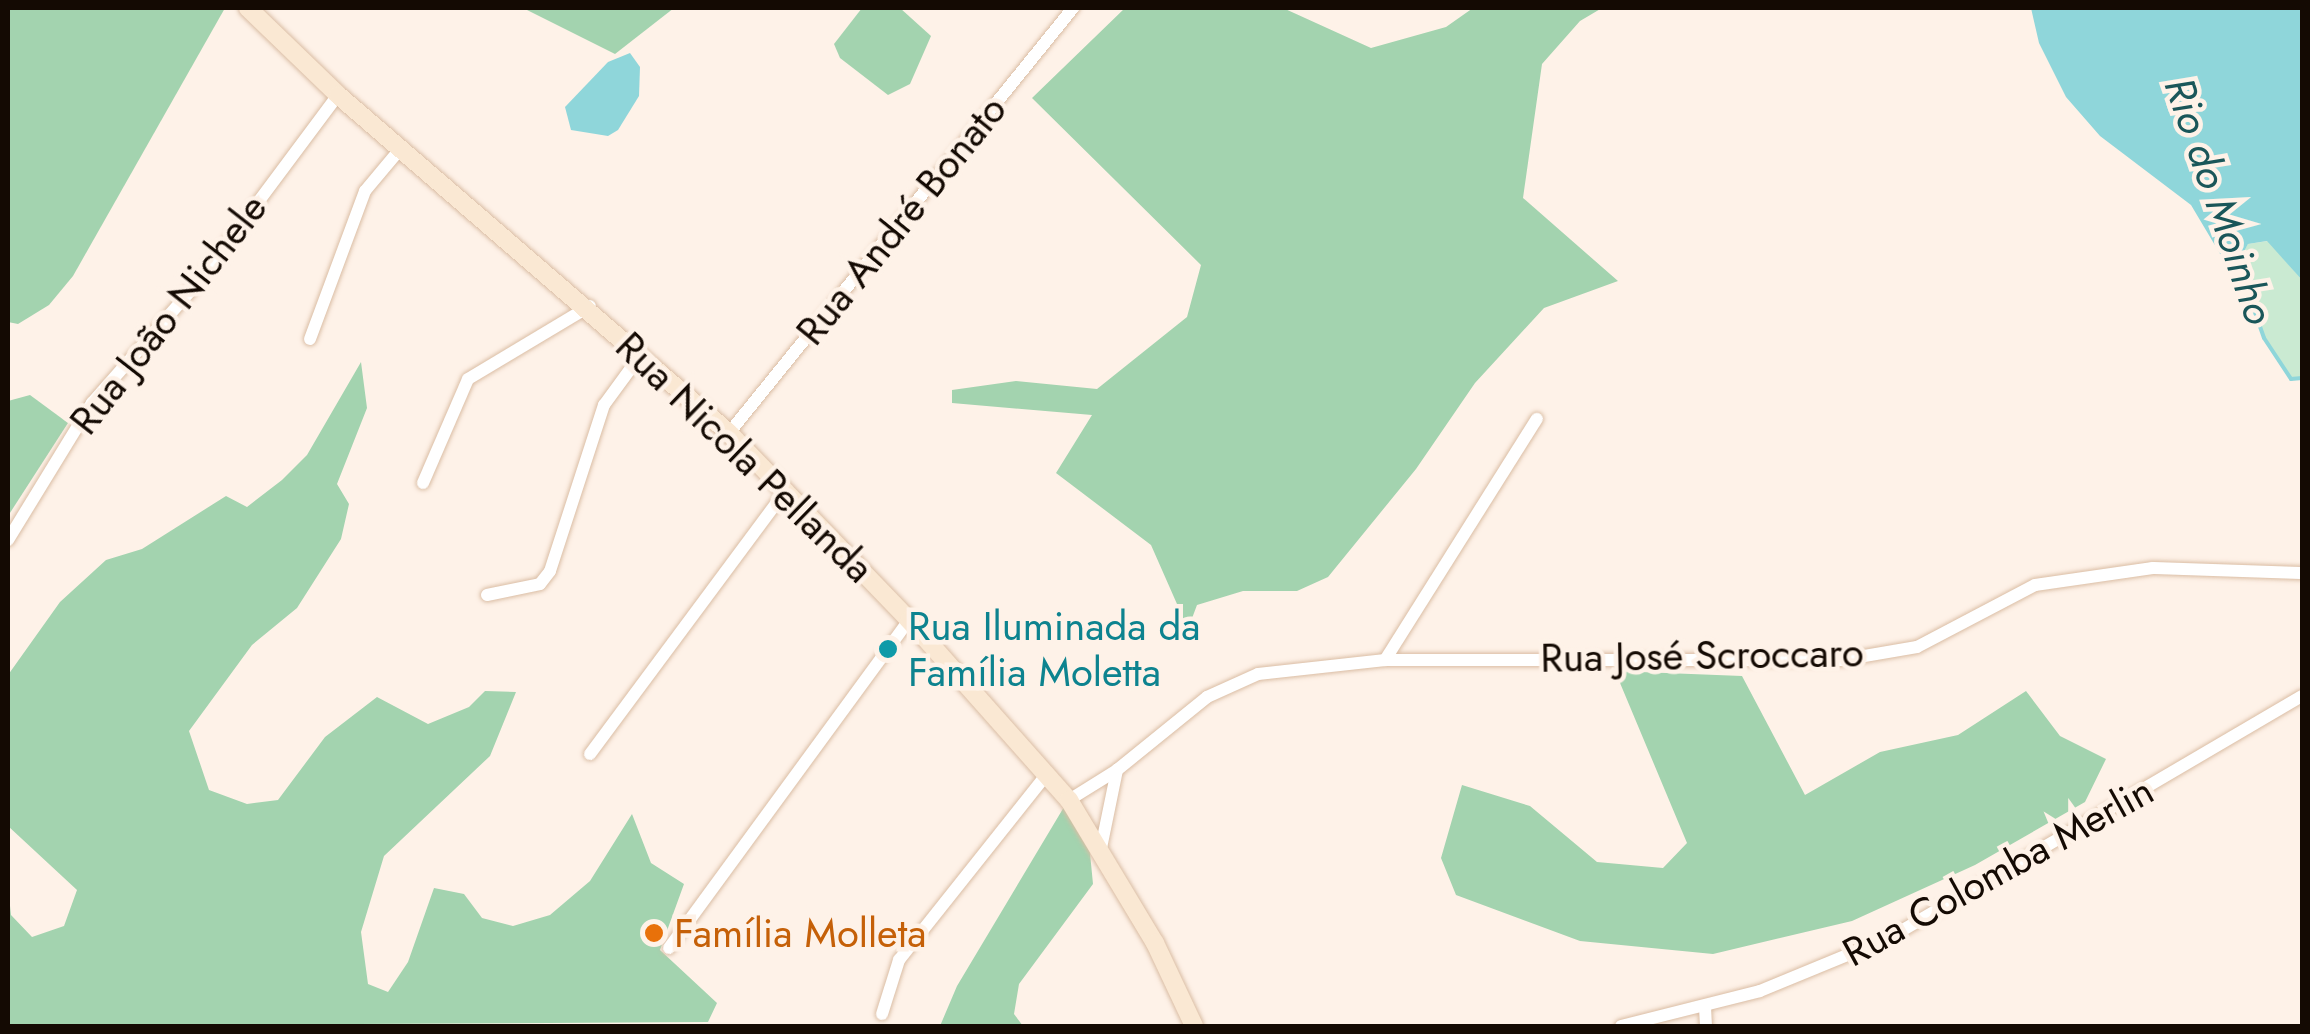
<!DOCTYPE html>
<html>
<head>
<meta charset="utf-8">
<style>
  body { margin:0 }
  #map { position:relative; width:2310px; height:1034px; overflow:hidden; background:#fef2e8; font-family:Jost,sans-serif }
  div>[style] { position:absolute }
  .green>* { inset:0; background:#caead2 }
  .forest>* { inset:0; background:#a3d3af }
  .water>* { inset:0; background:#8fd6da }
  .stream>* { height:4px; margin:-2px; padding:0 2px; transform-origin:2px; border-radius:2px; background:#8fd6da }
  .roads { filter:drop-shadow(0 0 2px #dabda4) drop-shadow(0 0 2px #dabda4) }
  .street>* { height:12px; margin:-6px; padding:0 6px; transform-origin:6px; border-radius:6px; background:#fff }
  .secondary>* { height:18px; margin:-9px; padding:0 9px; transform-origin:9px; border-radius:9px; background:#fae8d3 }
  .dots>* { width:28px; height:28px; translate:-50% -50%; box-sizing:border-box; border:5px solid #fef2e8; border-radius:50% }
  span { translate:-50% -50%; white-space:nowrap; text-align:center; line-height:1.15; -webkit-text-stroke:9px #fef2e8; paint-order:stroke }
  .street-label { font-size:40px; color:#140a03 }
  .culture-label { font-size:40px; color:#0d838f }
  .left { translate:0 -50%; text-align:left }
  .food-label { font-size:40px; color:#c56008 }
  .water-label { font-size:42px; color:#1a5659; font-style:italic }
  .frame { position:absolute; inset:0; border:10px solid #140a03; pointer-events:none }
</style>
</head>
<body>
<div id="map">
  <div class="green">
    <div style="clip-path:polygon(2268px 241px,2302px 280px,2302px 378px,2291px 379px,2264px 338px,2248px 285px,2241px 255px,2248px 244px)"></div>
  </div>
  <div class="forest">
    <div style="clip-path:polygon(8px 8px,225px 8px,73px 276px,49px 305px,18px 324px,8px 322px)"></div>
    <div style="clip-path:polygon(523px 8px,674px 8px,615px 54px)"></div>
    <div style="clip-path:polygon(862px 8px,900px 8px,931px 36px,910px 84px,888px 95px,840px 58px,834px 44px)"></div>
    <div style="clip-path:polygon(1125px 8px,1283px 8px,1371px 48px,1446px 27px,1473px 8px,1602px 8px,1580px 21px,1542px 64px,1523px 198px,1618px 281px,1544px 308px,1475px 383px,1416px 469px,1328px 577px,1297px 591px,1243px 591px,1197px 605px,1188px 629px,1151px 545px,1056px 473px,1092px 415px,952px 403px,952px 390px,1016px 381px,1097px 389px,1187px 317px,1201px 265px,1032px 98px)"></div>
    <div style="clip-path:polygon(361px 362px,367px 408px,337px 484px,349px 504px,341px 539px,297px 608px,252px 645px,189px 731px,209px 790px,247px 804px,278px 800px,325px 737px,377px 697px,428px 724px,469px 707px,485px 691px,516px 692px,490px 756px,384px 856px,361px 932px,368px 984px,388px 992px,408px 962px,434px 888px,464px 894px,482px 918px,513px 926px,550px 915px,590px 881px,632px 814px,651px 863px,684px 884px,660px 950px,717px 1003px,708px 1022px,8px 1026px,8px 887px,11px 915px,32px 937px,64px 926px,77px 890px,8px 826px,8px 675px,60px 602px,106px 560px,142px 549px,226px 496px,247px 507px,282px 480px,307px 455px)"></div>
    <div style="clip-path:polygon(30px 395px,68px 423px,8px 516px,8px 401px)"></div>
    <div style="clip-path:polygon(1615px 671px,1742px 676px,1805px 795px,1880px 752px,1958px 735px,2026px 691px,2060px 736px,2106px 759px,2085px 802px,1975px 865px,1852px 921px,1713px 954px,1580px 941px,1456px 895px,1441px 858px,1462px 785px,1530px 806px,1597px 862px,1663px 868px,1687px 843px)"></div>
    <div style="clip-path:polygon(1064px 807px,1089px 843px,1093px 884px,1019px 984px,1014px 1014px,1023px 1026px,940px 1026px,957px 986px)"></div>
  </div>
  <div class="water">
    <div style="clip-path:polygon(2031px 8px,2302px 8px,2302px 280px,2267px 241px,2248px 244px,2242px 255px,2248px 285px,2241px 289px,2191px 205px,2100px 136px,2066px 97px,2039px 43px)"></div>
    <div style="clip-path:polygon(630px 53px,640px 67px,639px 96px,618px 130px,608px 136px,571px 130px,565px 107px,608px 62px)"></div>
  </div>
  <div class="stream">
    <div style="left:2245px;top:284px;width:57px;rotate:70.6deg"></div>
    <div style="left:2264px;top:338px;width:49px;rotate:56.6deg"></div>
    <div style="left:2291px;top:379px;width:11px;rotate:-5deg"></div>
  </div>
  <div class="roads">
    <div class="street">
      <div style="left:310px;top:339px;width:158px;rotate:-69.6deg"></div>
      <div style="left:365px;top:191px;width:56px;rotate:-50.1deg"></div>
      <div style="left:729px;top:433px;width:547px;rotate:-51.01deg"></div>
      <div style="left:423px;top:483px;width:113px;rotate:-66.6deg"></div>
      <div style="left:468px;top:379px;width:142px;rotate:-30.9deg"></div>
      <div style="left:8px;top:540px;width:161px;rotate:-58.5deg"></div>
      <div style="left:92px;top:403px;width:164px;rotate:-48.7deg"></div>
      <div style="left:200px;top:280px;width:231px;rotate:-53.3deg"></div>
      <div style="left:487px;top:595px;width:54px;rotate:-11.7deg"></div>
      <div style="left:540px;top:584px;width:16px;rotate:-52deg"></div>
      <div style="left:550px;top:571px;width:175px;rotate:-72deg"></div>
      <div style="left:604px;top:405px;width:64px;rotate:-53.8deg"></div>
      <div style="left:1385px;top:660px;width:285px;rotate:-57.8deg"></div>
      <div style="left:590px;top:754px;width:330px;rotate:-53.4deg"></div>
      <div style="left:1069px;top:800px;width:57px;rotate:-32deg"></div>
      <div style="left:1117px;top:770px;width:116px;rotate:-39deg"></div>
      <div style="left:1207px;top:697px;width:56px;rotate:-24.3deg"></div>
      <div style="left:1258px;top:674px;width:128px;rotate:-6.3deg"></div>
      <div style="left:1385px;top:660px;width:456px"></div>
      <div style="left:1841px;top:660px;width:77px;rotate:-9.7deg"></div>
      <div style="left:1917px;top:647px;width:133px;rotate:-27.7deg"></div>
      <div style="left:2035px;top:585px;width:119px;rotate:-8.2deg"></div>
      <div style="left:2153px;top:568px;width:149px;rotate:1.9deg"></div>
      <div style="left:1101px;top:848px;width:80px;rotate:-78.4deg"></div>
      <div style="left:669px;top:948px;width:406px;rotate:-53.8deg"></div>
      <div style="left:1705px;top:1007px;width:19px;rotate:87deg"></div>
      <div style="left:882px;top:1014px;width:57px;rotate:-72.5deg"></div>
      <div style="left:899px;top:960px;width:239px;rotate:-51.5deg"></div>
      <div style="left:1621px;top:1026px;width:143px;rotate:-14.1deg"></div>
      <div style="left:1760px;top:991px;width:142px;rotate:-22.4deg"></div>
      <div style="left:1891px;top:937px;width:476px;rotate:-30.4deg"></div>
    </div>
    <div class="secondary">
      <div style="left:248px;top:8px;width:125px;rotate:44deg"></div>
      <div style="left:338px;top:95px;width:517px;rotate:40.84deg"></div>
      <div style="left:729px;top:433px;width:260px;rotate:46.1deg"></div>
      <div style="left:909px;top:620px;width:241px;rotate:48.4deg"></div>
      <div style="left:1069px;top:800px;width:167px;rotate:59deg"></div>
      <div style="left:1155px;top:943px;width:92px;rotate:64.8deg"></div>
    </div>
  </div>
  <div class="dots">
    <div style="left:888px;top:649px;background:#0f9aa8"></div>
    <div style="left:654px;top:933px;background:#e8710a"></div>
  </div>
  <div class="street-label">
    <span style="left:901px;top:220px;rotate:-51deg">Rua André Bonato</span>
    <span style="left:168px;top:314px;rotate:-52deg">Rua João Nichele</span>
    <span style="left:745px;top:457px;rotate:44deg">Rua Nicola Pellanda</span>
    <span style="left:1702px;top:655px;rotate:-1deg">Rua José Scroccaro</span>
    <span style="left:1998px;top:871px;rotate:-29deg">Rua Colomba Merlin</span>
  </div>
  <div class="culture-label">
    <span class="left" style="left:908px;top:649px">Rua Iluminada da<br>Família Moletta</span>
  </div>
  <div class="food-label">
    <span class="left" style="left:674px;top:933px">Família Molleta</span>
  </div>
  <div class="water-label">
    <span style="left:2219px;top:201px;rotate:71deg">Rio do Moinho</span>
  </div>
  <div class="frame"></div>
</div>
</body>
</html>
